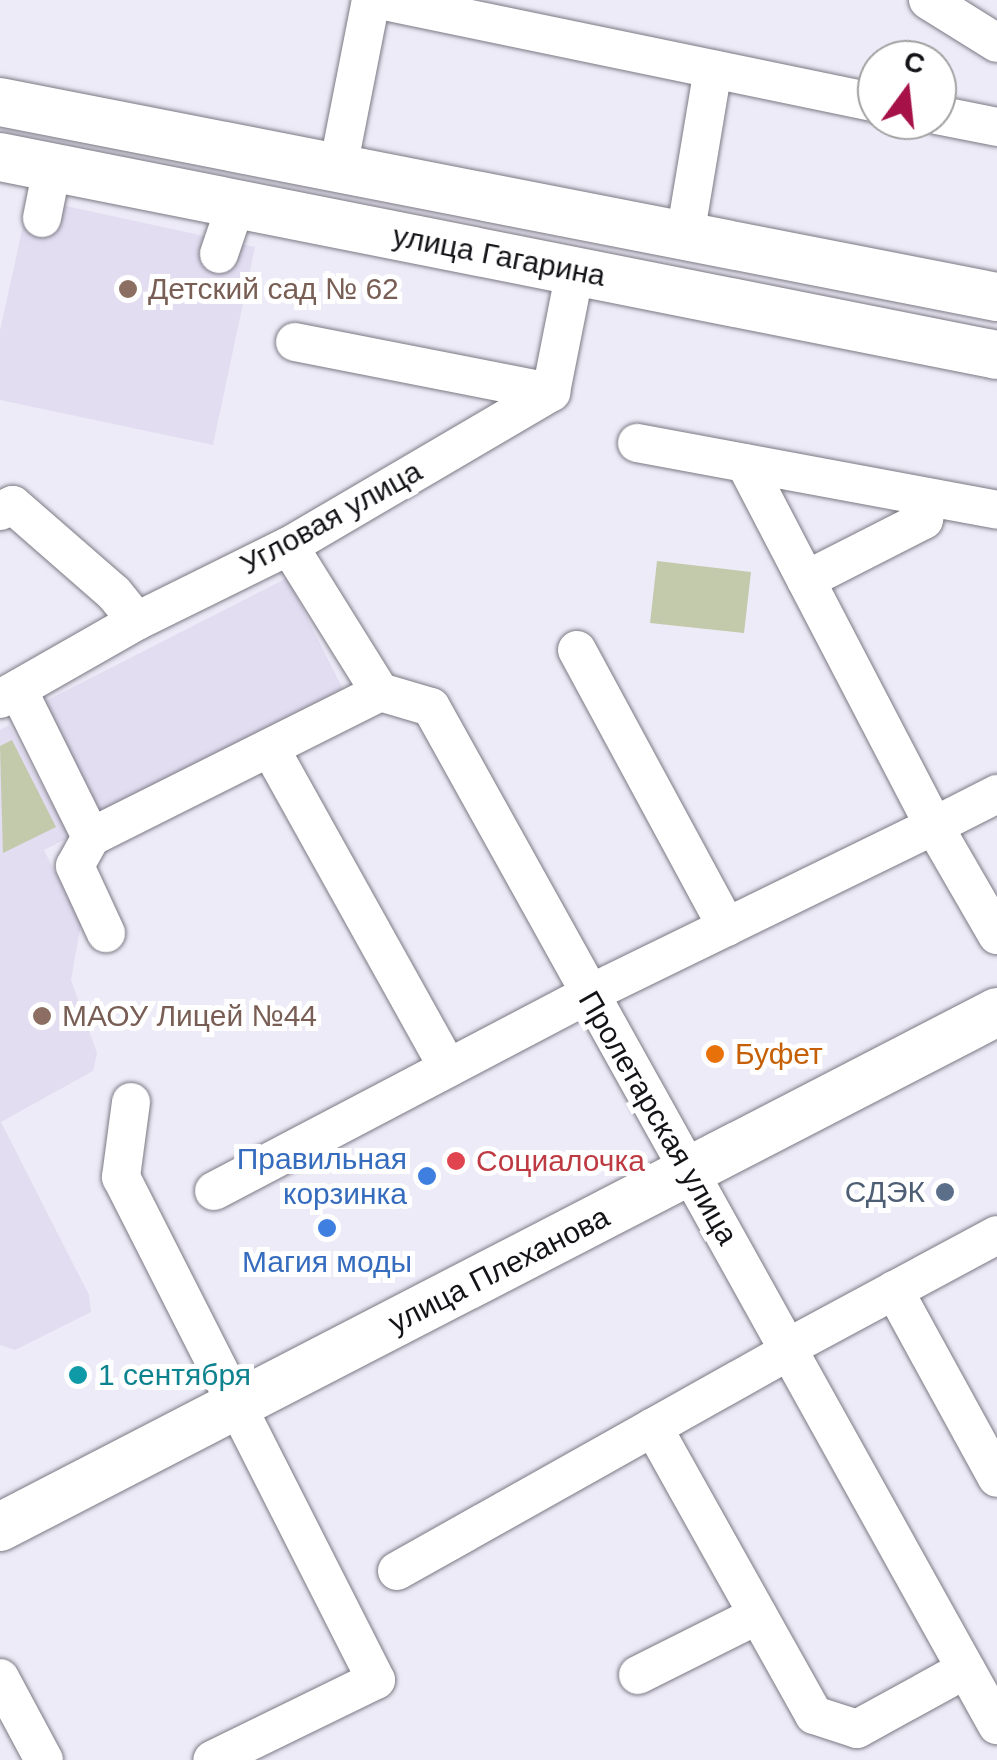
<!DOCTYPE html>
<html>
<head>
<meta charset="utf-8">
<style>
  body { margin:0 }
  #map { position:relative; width:997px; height:1760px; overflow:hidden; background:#eeebf8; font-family:Arial,sans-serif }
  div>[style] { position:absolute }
  .built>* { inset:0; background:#e2ddf1 }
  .green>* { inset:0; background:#c3c9ab }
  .roads { filter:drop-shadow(0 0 2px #7b7983) drop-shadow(0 0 2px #7b7983) }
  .minor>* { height:38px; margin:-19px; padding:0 19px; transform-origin:19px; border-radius:19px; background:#fff }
  .major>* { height:48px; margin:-24px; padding:0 24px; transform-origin:24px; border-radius:24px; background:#fff }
  .dots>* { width:28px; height:28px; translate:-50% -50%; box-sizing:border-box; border:5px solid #fff; border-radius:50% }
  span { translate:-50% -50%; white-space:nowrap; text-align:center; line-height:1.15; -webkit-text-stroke:10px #fff; paint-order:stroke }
  .street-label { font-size:30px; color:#141317 }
  .education-label { font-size:30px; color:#785e54 }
  .left { translate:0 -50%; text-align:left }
  .food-label { font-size:30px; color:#c56008 }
  .shop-label { font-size:30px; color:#366cbe }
  .right { translate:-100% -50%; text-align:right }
  .health-label { font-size:30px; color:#be3a42 }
  .service-label { font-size:30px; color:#4e5e75 }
  .culture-label { font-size:30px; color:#0d838f }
  .north { position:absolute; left:857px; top:40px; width:100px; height:100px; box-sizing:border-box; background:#fff; border:2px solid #a1a1a2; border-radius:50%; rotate:15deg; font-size:28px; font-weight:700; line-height:40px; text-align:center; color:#141317 }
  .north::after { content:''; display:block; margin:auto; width:35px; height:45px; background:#a61148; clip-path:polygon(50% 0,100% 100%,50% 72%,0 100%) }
</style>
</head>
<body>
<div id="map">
  <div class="built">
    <div style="clip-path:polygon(29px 198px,255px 247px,213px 445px,0 400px,0 331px)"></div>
    <div style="clip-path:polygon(287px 578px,349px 701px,97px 829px,34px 707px)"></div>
    <div style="clip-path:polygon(9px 725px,70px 837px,44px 850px,81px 924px,71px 980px,97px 1053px,93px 1071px,1px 1122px,89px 1295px,91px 1312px,15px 1350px,0 1345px,0 730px)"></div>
  </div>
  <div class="green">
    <div style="clip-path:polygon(657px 561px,751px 572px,744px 633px,650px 623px)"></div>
    <div style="clip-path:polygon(12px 740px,56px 827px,3px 853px,0 746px)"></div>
  </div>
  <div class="roads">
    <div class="minor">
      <div style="left:379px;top:0;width:509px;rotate:11.69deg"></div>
      <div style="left:928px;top:0;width:81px;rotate:31.9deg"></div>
      <div style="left:937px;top:115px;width:61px;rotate:11.3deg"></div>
      <div style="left:338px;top:168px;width:171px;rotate:-78.9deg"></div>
      <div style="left:42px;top:218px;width:51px;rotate:-78.7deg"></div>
      <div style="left:685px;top:236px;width:169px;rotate:-80.5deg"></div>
      <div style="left:219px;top:254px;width:53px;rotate:-71.2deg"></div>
      <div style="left:295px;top:342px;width:261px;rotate:11.1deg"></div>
      <div style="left:637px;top:443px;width:366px;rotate:10.5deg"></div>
      <div style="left:745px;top:463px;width:409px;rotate:62.5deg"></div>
      <div style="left:934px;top:826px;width:71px;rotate:-26.9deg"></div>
      <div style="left:0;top:511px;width:14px;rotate:-25deg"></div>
      <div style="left:13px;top:505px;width:134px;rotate:41.1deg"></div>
      <div style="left:114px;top:593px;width:36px;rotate:51deg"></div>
      <div style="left:289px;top:546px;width:172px;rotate:58.1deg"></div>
      <div style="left:380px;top:692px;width:53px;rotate:16.4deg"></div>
      <div style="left:431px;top:707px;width:1165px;rotate:60.93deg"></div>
      <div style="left:806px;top:580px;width:132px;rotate:-27deg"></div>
      <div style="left:924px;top:520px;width:23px;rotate:-80deg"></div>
      <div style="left:577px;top:650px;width:315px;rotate:61.6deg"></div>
      <div style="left:18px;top:690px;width:164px;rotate:63.6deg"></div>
      <div style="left:91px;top:837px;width:323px;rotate:-26.6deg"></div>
      <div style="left:0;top:699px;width:158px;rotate:-29.7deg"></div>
      <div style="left:137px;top:621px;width:169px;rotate:-26.3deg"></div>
      <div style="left:289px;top:546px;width:304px;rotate:-30.4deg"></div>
      <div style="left:551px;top:392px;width:123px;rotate:-78.8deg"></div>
      <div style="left:270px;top:748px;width:366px;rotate:60.9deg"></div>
      <div style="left:91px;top:837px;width:33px;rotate:119deg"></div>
      <div style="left:75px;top:866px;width:74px;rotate:65.2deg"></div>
      <div style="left:131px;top:1102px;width:76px;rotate:97.6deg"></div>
      <div style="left:121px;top:1177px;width:564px;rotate:63.12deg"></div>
      <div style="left:376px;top:1680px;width:182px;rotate:154deg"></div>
      <div style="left:214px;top:1191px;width:421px;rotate:-27.7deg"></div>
      <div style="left:587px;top:995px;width:386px;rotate:-26deg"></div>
      <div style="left:934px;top:826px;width:126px;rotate:60deg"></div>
      <div style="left:894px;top:1290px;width:214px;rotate:61.3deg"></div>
      <div style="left:787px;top:1348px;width:238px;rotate:-28.3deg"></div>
      <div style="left:653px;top:1427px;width:330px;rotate:60.8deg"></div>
      <div style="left:814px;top:1715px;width:45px;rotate:18deg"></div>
      <div style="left:857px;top:1729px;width:124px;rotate:-28.8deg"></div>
      <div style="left:397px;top:1571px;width:450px;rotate:-29.3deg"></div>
      <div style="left:638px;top:1675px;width:134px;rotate:-26.6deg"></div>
      <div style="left:0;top:1678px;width:93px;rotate:61.8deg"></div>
    </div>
    <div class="major">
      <div style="left:0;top:102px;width:1016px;rotate:11.07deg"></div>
      <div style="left:0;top:157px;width:1016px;rotate:11.23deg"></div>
      <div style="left:0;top:1527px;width:1122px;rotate:-27.32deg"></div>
    </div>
  </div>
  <div class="dots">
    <div style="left:128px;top:289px;background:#8d6e63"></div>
    <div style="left:42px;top:1016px;background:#8d6e63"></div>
    <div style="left:715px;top:1054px;background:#e8710a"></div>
    <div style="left:456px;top:1161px;background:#e0444e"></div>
    <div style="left:427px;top:1176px;background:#3f7fe0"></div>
    <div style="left:945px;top:1192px;background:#5c6f8a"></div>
    <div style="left:327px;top:1228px;background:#3f7fe0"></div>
    <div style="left:78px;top:1375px;background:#0f9aa8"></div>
  </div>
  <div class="street-label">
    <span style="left:499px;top:256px;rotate:11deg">улица Гагарина</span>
    <span style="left:331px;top:518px;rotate:-29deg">Угловая улица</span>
    <span style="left:658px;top:1118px;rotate:60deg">Пролетарская улица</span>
    <span style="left:499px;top:1270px;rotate:-27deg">улица Плеханова</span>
  </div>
  <div class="education-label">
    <span class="left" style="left:148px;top:289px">Детский сад № 62</span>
    <span class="left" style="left:62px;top:1016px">МАОУ Лицей №44</span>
  </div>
  <div class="food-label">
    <span class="left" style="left:735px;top:1054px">Буфет</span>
  </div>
  <div class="shop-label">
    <span class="right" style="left:407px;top:1176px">Правильная<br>корзинка</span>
    <span style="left:327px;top:1262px">Магия моды</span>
  </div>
  <div class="health-label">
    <span class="left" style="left:476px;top:1161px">Социалочка</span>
  </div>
  <div class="service-label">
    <span class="right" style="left:925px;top:1192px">СДЭК</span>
  </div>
  <div class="culture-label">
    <span class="left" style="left:98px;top:1375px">1 сентября</span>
  </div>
  <div class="north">С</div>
</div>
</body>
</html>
